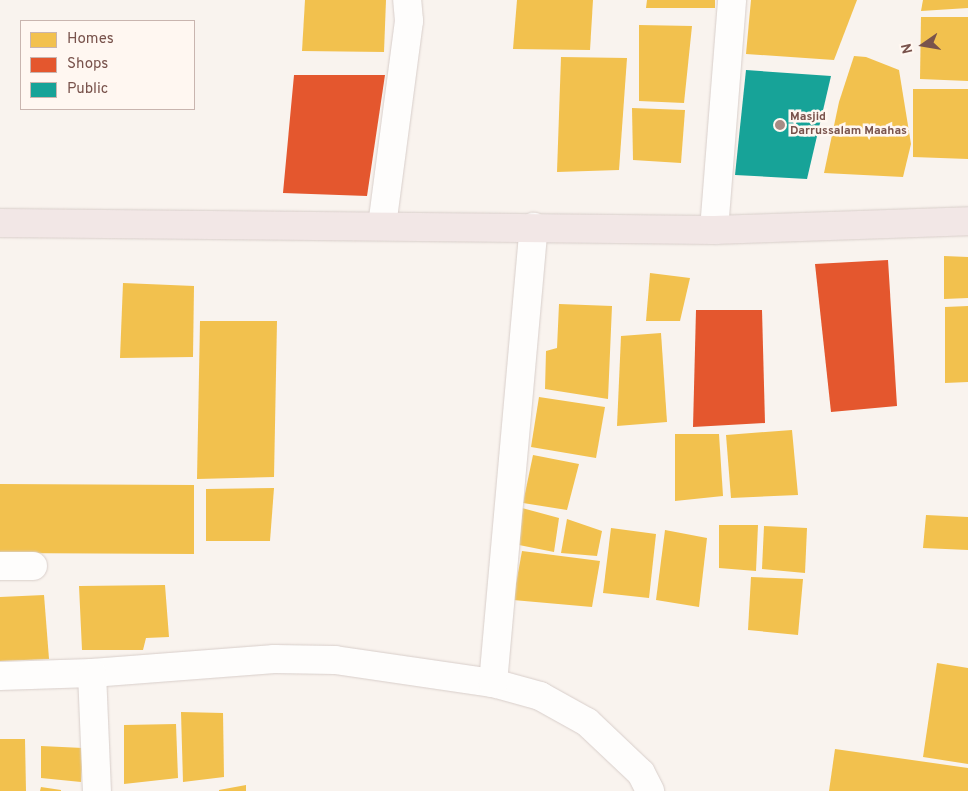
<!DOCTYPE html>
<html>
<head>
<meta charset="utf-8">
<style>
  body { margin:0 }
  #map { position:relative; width:968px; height:791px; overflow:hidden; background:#f9f3ee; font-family:Overpass,sans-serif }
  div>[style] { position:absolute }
  .homes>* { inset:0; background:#f2c14e }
  .shops>* { inset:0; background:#e4572e }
  .public>* { inset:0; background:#17a398 }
  .roads { filter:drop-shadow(0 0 1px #d8ceca) drop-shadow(0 0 1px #d8ceca) }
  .street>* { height:28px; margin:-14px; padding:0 14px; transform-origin:14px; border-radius:14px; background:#fefdfc }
  .highway>* { height:28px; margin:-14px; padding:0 14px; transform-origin:14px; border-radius:14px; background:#f2e7e6 }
  .dots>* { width:14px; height:14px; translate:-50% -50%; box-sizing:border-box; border:2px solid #fff7f1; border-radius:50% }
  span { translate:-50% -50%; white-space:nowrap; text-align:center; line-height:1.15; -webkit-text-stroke:5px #fff7f1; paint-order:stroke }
  .poi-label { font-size:12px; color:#79534c; font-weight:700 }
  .left { translate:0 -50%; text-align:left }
  .legend { position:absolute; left:20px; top:20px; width:175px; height:90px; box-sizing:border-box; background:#fff7f1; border:1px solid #c9b5af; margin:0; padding:6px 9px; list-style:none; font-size:15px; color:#79534c }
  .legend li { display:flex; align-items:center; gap:10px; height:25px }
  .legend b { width:25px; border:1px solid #c9b5af }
  .north { position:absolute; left:898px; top:20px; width:50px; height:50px; -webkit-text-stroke:4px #fff7f1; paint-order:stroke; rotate:257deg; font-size:14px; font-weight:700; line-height:20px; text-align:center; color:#79534c }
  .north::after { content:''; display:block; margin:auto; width:18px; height:22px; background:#79534c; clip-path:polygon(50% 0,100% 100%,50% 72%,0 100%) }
</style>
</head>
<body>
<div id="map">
  <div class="homes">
    <div style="clip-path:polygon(305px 0,386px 0,384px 52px,302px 51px)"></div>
    <div style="clip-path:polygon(517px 0,593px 0,590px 50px,513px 49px)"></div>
    <div style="clip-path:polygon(647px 0,715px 0,715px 8px,646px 8px)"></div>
    <div style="clip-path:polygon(751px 0,857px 0,834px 60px,746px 54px)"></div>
    <div style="clip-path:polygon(923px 0,968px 0,968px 8px,921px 11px)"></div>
    <div style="clip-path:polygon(921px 17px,968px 17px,968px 81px,920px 79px)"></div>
    <div style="clip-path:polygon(639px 25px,692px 26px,684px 103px,639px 101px)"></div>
    <div style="clip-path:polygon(854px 56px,866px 57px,899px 70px,911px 144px,903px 177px,824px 173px,839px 102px)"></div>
    <div style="clip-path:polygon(561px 57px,627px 58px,619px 170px,557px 172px)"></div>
    <div style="clip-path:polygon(913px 89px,968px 89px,968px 159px,913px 157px)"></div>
    <div style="clip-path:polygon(632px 108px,685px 110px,681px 163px,633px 160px)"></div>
    <div style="clip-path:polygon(944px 256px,968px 257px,968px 298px,944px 299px)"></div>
    <div style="clip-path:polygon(650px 273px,690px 278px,680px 321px,646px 321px)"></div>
    <div style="clip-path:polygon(123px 283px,194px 286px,193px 357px,120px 358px)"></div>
    <div style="clip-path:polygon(559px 304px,612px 306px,608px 399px,545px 389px,546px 351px,557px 348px)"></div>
    <div style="clip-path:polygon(968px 306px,968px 382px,945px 383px,945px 307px)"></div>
    <div style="clip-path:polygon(200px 321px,277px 321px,274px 477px,197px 479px)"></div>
    <div style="clip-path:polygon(661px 333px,667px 422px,617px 426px,621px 336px)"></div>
    <div style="clip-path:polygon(539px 397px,605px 407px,596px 458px,531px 447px)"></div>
    <div style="clip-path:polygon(792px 430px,798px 495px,731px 498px,726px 435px)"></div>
    <div style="clip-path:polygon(675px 434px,719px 434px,723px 496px,675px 501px)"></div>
    <div style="clip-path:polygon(533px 455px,579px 464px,567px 510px,523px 503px)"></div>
    <div style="clip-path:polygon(0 484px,194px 485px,194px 554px,0 553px)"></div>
    <div style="clip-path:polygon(274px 488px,270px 541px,206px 541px,206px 489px)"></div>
    <div style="clip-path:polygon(522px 508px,559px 518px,554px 552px,519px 545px)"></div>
    <div style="clip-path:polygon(926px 515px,968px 517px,968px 550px,923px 548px)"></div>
    <div style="clip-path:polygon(567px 519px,602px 531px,597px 556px,561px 553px)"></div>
    <div style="clip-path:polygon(719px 525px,758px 525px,756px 571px,719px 568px)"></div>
    <div style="clip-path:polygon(764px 526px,807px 528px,805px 573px,762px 569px)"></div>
    <div style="clip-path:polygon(611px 528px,656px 534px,649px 598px,603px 593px)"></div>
    <div style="clip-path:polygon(665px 530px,707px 538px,699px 607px,656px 600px)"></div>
    <div style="clip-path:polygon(522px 551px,600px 561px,592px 607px,513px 600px)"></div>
    <div style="clip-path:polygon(751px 577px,803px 579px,798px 635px,748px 630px)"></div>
    <div style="clip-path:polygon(165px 585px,169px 637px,146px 638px,143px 650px,82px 650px,79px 586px)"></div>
    <div style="clip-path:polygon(44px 595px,49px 659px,0 661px,0 597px)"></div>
    <div style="clip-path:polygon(937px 663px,968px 668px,968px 764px,923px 757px)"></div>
    <div style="clip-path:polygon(181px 712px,223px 713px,224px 777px,183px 782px)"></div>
    <div style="clip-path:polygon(176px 724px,178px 778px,124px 784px,124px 725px)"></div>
    <div style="clip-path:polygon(0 739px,25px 739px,26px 791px,0 791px)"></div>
    <div style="clip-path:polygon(41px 746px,83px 748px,81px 782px,41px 778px)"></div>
    <div style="clip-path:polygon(835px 749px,968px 768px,968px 791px,829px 791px)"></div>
    <div style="clip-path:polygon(246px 785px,246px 791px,219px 791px,219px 790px)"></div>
    <div style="clip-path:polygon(41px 787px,61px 790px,61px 791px,40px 791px)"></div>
  </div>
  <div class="shops">
    <div style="clip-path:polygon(294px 75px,385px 75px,367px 196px,283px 193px)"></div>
    <div style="clip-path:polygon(888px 260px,897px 406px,831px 412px,815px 264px)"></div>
    <div style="clip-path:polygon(696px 310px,762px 310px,765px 423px,693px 427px)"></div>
  </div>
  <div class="public">
    <div style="clip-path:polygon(746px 70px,831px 76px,807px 179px,735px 175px)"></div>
  </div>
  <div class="roads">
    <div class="street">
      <div style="left:382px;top:226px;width:207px;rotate:-82.5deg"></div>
      <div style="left:409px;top:21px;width:21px;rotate:-95deg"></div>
      <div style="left:714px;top:230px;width:231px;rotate:-85.5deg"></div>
      <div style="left:0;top:566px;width:33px"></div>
      <div style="left:92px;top:673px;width:183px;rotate:-4.4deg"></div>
      <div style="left:274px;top:659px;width:61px;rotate:0.9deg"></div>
      <div style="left:335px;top:660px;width:160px;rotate:8.3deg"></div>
      <div style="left:493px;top:683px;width:49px;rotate:15.5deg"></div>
      <div style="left:540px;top:696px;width:54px;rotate:29deg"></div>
      <div style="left:587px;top:722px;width:74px;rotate:43.4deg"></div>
      <div style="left:641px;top:773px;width:20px;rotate:63deg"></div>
      <div style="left:0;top:676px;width:92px;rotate:-1.9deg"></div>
      <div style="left:92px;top:673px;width:118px;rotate:87.6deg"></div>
      <div style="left:493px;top:683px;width:458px;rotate:-84.9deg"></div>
    </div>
    <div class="highway">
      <div style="left:0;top:223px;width:714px;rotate:0.56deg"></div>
      <div style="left:714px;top:230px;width:254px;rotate:-2deg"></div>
    </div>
  </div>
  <div class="dots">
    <div style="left:780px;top:125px;background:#a68b85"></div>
  </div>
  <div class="poi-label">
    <span class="left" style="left:790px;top:125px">Masjid<br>Darrussalam Maahas</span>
  </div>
  <ul class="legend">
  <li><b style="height:14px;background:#f2c14e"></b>Homes</li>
  <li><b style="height:14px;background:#e4572e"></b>Shops</li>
  <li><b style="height:14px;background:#17a398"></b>Public</li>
  </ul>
  <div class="north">N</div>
</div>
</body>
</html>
